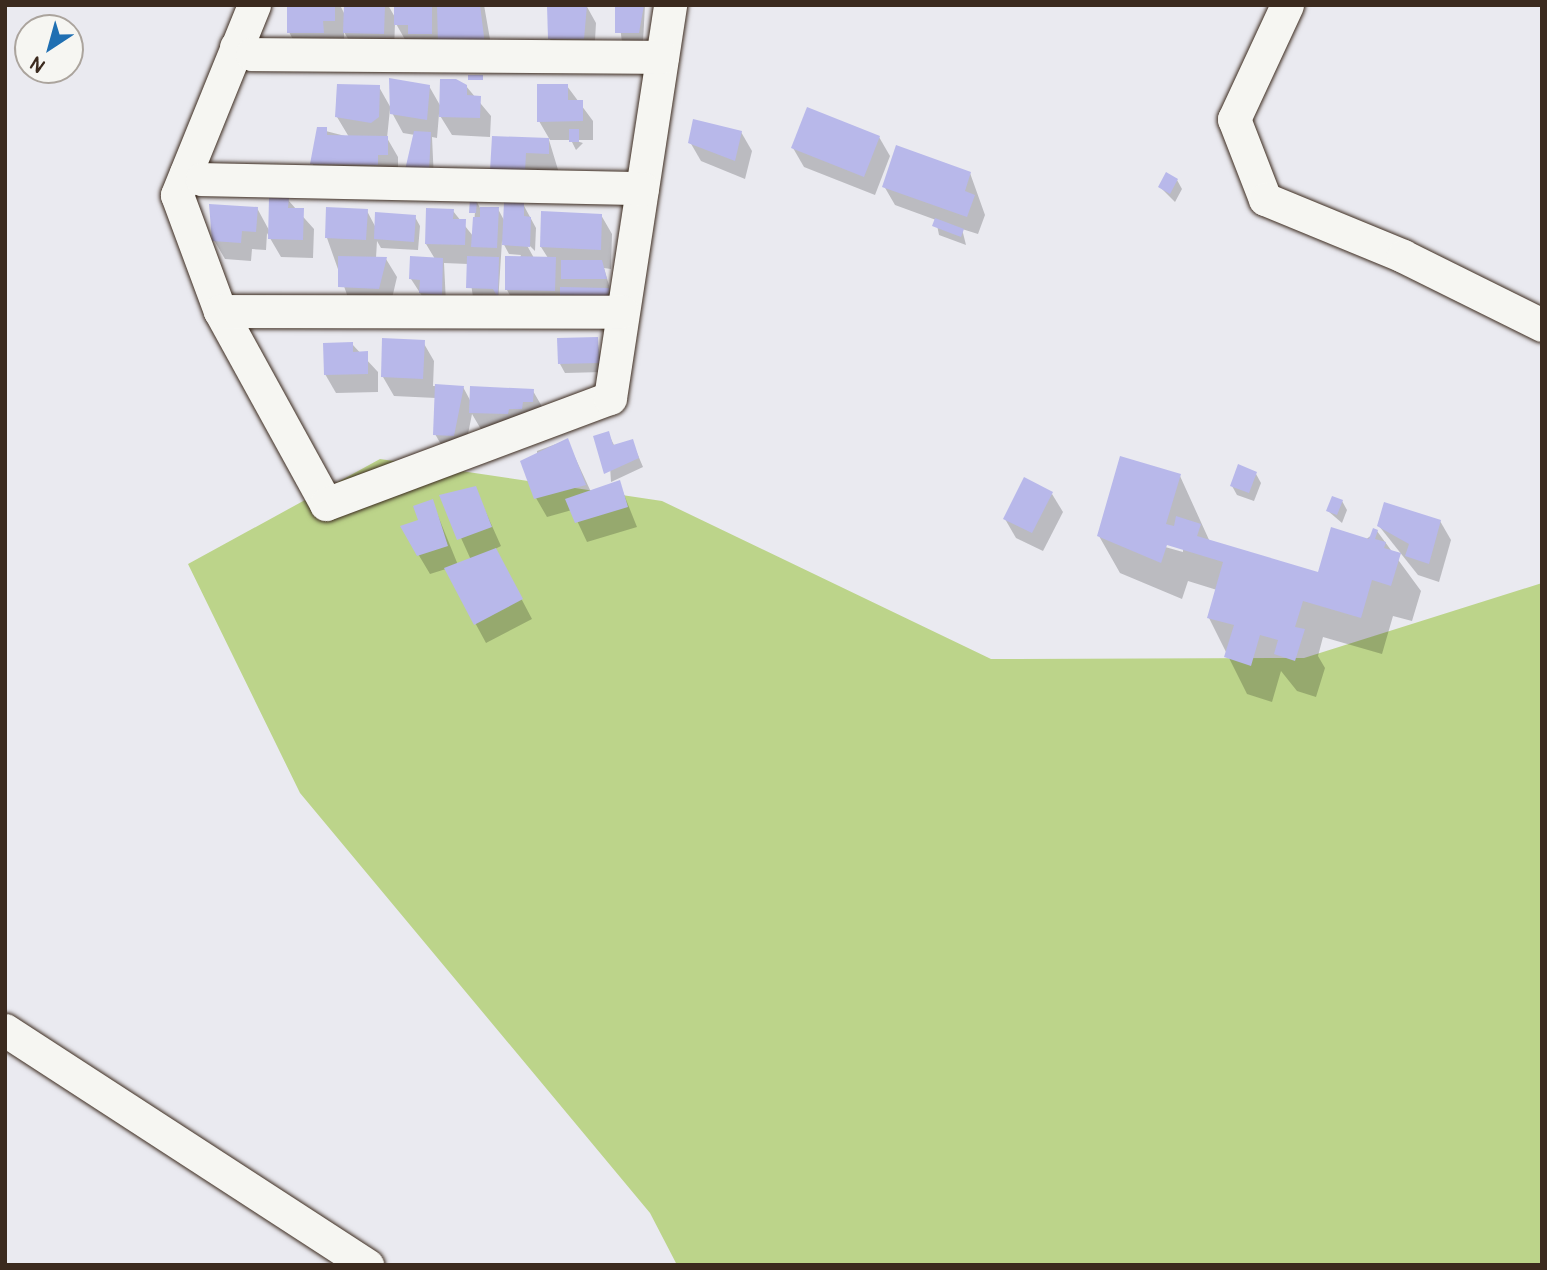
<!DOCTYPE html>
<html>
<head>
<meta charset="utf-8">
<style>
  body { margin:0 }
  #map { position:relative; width:1547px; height:1270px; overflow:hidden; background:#eaeaf0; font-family:Pangolin,sans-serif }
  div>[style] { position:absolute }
  .green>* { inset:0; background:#bcd48a }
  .shadow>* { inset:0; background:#0003 }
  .building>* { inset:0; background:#b8b8ea }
  .roads { filter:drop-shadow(0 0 2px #3b2a1e) drop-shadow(0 0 2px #3b2a1e) }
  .minor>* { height:33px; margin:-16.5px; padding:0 16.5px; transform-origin:16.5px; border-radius:16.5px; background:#f6f6f2 }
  span { translate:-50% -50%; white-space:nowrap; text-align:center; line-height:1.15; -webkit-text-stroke:6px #f6f6f2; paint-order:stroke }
  .frame { position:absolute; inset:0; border:7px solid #3b2a1e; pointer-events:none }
  .north { position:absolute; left:14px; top:14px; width:70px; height:70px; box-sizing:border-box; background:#f6f6f2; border:2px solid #aba49d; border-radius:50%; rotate:216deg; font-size:19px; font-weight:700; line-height:28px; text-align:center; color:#3b2a1e }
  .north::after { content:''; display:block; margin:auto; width:24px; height:32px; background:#1f6fb2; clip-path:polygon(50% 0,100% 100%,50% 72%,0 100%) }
</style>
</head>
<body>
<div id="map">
  <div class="green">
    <div style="clip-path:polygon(380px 459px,662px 501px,991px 659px,1304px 658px,1542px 583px,1542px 1265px,677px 1265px,650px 1213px,300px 793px,188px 564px)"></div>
  </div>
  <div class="shadow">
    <div style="clip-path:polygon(289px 5px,340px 5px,345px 15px,346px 5px,388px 5px,396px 19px,396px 5px,484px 5px,494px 62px,407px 43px,395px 22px,394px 52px,356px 52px,344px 32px,344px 40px,299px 51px,289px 32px)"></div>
    <div style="clip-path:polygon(586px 5px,596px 23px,594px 58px,560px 58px,550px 39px,549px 6px,500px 5px)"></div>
    <div style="clip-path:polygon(617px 5px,645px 5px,643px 42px,622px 42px)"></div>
    <div style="clip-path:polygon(391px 80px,429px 86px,441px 107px,466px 86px,491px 116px,490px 137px,452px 135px,439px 114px,437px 138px,432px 137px,434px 180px,407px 170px,415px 135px,403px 133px,390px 109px,387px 138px,398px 157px,398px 174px,323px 182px,312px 163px,318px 129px,349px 137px,337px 117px,379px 87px,392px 110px)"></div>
    <div style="clip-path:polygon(567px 86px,593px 121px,593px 140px,573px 140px,583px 143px,576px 150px,571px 140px,549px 140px,559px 173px,535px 190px,494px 137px,550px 140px,539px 121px)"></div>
    <div style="clip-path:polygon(741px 132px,752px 151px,745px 179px,701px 161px,690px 142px)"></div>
    <div style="clip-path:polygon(879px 137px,890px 156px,875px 195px,804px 167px,793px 148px)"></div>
    <div style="clip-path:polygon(970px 173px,985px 215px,978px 234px,962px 229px,966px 245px,939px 235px,936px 220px,895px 205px,884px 186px)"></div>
    <div style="clip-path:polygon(1177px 180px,1182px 189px,1175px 202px,1160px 187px)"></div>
    <div style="clip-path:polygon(288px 200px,314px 229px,313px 258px,281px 257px,267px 233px,266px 250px,252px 249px,251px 261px,225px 259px,214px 240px,257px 208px,270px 232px)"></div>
    <div style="clip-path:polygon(476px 200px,480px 208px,498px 209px,505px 222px,523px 204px,536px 228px,535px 251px,524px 240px,534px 258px,548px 258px,541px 247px,601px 215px,612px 234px,611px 269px,604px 268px,613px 299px,518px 309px,507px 290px,521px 255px,509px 254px,502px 241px,498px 303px,473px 297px,468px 264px,444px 263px,446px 303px,426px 302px,411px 279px,435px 259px,426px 244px,453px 211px,473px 236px)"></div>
    <div style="clip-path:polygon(367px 211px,376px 228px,415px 217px,420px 226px,418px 250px,381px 248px,377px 241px,376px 258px,386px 259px,397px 277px,390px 307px,351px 306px,327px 238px)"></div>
    <div style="clip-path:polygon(597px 339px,603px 372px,565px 373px,560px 364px)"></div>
    <div style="clip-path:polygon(423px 342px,434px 361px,433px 386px,463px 387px,471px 402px,533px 391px,544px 410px,482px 431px,472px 414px,464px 454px,446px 453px,435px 434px,436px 398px,394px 396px,383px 377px)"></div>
    <div style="clip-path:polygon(352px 344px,378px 372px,378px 392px,336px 393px,325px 374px)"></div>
    <div style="clip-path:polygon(608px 433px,615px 447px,632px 441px,643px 467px,611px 482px)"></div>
    <div style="clip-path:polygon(567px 440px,591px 492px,619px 482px,637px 527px,587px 542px,572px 510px,547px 517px,536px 498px,537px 451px)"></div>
    <div style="clip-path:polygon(1256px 474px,1261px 483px,1254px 501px,1237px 495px,1232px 486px)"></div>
    <div style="clip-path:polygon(evenodd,1180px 476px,1210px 542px,1319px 575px,1377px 531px,1421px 591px,1412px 621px,1393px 616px,1382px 654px,1323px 637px,1318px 656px,1325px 668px,1316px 697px,1297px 691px,1281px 671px,1272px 702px,1247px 694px,1209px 618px,1217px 590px,1188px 581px,1182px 599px,1120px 573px,1099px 536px,1180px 476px,1159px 541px,1183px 548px,1183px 552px,1158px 545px,1159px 541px)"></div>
    <div style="clip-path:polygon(475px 488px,501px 546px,495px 549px,532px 619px,486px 643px,446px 569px,430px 574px,402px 527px,420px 521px,432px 501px,458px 565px,471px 560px,442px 496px)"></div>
    <div style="clip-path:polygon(1052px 494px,1063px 512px,1043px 551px,1016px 538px,1005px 519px)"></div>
    <div style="clip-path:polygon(1342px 501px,1347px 510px,1342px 523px,1328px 511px)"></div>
    <div style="clip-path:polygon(1440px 521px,1451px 540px,1439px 582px,1418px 575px,1379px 526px)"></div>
  </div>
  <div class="building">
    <div style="clip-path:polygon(287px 5px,335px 5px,335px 21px,323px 21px,324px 33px,287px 33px)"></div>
    <div style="clip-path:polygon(344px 5px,385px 5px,384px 34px,343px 33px)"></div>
    <div style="clip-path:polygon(394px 5px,432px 5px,432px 34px,408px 34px,408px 25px,394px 25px)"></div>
    <div style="clip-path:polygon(437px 5px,480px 5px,485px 45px,438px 45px)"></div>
    <div style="clip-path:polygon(547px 5px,587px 5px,584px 39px,548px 39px)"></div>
    <div style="clip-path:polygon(615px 5px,644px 5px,639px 33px,615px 33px)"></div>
    <div style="clip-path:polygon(468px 75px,483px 75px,483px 80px,468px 80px)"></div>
    <div style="clip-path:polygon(389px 78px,430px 85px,427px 120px,390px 114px)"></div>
    <div style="clip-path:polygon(440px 79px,456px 79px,467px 85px,467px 95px,481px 96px,480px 118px,439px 117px)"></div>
    <div style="clip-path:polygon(337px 84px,380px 85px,379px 117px,371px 123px,335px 117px)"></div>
    <div style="clip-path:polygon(537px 84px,568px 84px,568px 100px,583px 100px,583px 121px,537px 122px)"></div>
    <div style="clip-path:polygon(807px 107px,880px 136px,864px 177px,791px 148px)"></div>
    <div style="clip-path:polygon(693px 119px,742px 131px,735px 161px,688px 143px)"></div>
    <div style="clip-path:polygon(317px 127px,327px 127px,327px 135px,388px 136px,388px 155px,378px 155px,378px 165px,310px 164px)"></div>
    <div style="clip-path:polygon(569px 129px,579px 129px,579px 142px,569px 142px)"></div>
    <div style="clip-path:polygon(414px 131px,431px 132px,429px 171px,405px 170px)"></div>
    <div style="clip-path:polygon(492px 136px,549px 138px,549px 154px,526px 153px,525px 172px,490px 171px)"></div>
    <div style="clip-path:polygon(896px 145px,971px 172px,965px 191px,975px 195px,967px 217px,882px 187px)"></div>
    <div style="clip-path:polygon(1166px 172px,1178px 179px,1170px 194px,1158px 187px)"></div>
    <div style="clip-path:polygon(269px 198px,289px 198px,288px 208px,304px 208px,303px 240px,268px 239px)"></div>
    <div style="clip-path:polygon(470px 198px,477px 199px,476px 213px,469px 213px)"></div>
    <div style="clip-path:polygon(504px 202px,524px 203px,524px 216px,531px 217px,530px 247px,502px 245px)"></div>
    <div style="clip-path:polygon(209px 204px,258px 207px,256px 232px,242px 231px,241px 243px,212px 241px)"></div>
    <div style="clip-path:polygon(326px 207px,368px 209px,366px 240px,325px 238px)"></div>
    <div style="clip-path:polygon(480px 207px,499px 207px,497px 248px,471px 247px,473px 217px,480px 217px)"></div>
    <div style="clip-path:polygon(426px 208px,454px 209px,453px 219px,466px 219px,465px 245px,425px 244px)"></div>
    <div style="clip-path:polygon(541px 211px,602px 214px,601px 250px,540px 247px)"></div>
    <div style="clip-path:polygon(375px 212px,416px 215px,414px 242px,374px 239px)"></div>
    <div style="clip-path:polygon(935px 218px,964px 229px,961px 237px,932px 226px)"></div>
    <div style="clip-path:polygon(338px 256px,387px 257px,379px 289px,338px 287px)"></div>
    <div style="clip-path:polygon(410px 256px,443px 258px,442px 295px,419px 293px,420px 280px,409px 279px)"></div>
    <div style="clip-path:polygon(467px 256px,499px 257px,498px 298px,493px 289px,466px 288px)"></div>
    <div style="clip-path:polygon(505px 256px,556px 257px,555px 291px,505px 290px)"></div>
    <div style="clip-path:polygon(561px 260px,602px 260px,607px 279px,561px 279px)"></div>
    <div style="clip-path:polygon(560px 287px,609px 288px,608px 302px,560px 302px)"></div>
    <div style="clip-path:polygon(598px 337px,599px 363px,558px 364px,557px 338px)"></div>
    <div style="clip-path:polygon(382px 338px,425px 340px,423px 379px,381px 377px)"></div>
    <div style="clip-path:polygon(353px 342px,353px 352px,368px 351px,368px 374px,324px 375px,323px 343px)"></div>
    <div style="clip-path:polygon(435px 384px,464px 386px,454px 436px,433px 435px)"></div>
    <div style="clip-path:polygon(470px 386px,534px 389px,533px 402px,523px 402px,522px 409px,509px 409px,508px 414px,469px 413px)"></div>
    <div style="clip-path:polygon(609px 431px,613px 445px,633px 439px,639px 458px,604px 474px,593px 436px)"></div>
    <div style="clip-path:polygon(568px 438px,586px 485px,534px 499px,520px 461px)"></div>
    <div style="clip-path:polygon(1120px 456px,1181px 474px,1166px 524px,1174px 526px,1176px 516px,1201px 524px,1197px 536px,1318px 572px,1331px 527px,1369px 539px,1373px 528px,1378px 530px,1375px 539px,1386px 542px,1384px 548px,1401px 553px,1391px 586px,1372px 580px,1361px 618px,1303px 601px,1295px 627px,1305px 629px,1295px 661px,1274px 654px,1278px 640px,1260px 635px,1251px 666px,1224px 657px,1234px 625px,1207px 618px,1223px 562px,1167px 545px,1161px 563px,1097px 536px)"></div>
    <div style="clip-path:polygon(1238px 464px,1257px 472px,1249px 493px,1230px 486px)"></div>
    <div style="clip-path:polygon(1024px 477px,1053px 492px,1032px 533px,1003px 519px)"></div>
    <div style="clip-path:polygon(620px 480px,628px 507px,575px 523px,565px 499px)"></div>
    <div style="clip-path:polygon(476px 486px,492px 527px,457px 540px,439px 495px)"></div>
    <div style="clip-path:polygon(1332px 496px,1343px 500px,1337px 515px,1326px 511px)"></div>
    <div style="clip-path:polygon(433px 499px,448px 546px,417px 556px,400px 526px,418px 520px,413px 506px)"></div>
    <div style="clip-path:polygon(1384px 502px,1441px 520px,1429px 564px,1405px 556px,1409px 544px,1377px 526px)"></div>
    <div style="clip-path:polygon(496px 548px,523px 599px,474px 625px,444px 568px)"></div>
  </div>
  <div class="roads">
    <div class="minor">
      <div style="left:254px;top:5px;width:205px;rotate:112.1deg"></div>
      <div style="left:177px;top:195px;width:124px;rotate:69.7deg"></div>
      <div style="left:220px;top:311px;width:220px;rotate:61.2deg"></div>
      <div style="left:326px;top:504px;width:303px;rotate:-20.5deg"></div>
      <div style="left:610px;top:398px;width:398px;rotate:-81.3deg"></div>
      <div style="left:1287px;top:5px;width:126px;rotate:114.9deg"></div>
      <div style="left:1234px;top:119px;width:86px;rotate:68.8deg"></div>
      <div style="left:1265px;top:199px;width:149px;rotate:22.4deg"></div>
      <div style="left:1403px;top:256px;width:155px;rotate:26.4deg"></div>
      <div style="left:236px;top:47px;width:17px;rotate:24deg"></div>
      <div style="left:252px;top:54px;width:410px;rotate:0.4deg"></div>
      <div style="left:186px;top:173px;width:17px;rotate:21deg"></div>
      <div style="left:202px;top:179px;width:440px;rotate:1.2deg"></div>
      <div style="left:220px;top:311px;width:402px;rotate:0.1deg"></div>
      <div style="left:5px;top:1030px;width:432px;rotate:33deg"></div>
    </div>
  </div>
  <div class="frame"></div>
  <div class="north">N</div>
</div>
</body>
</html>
